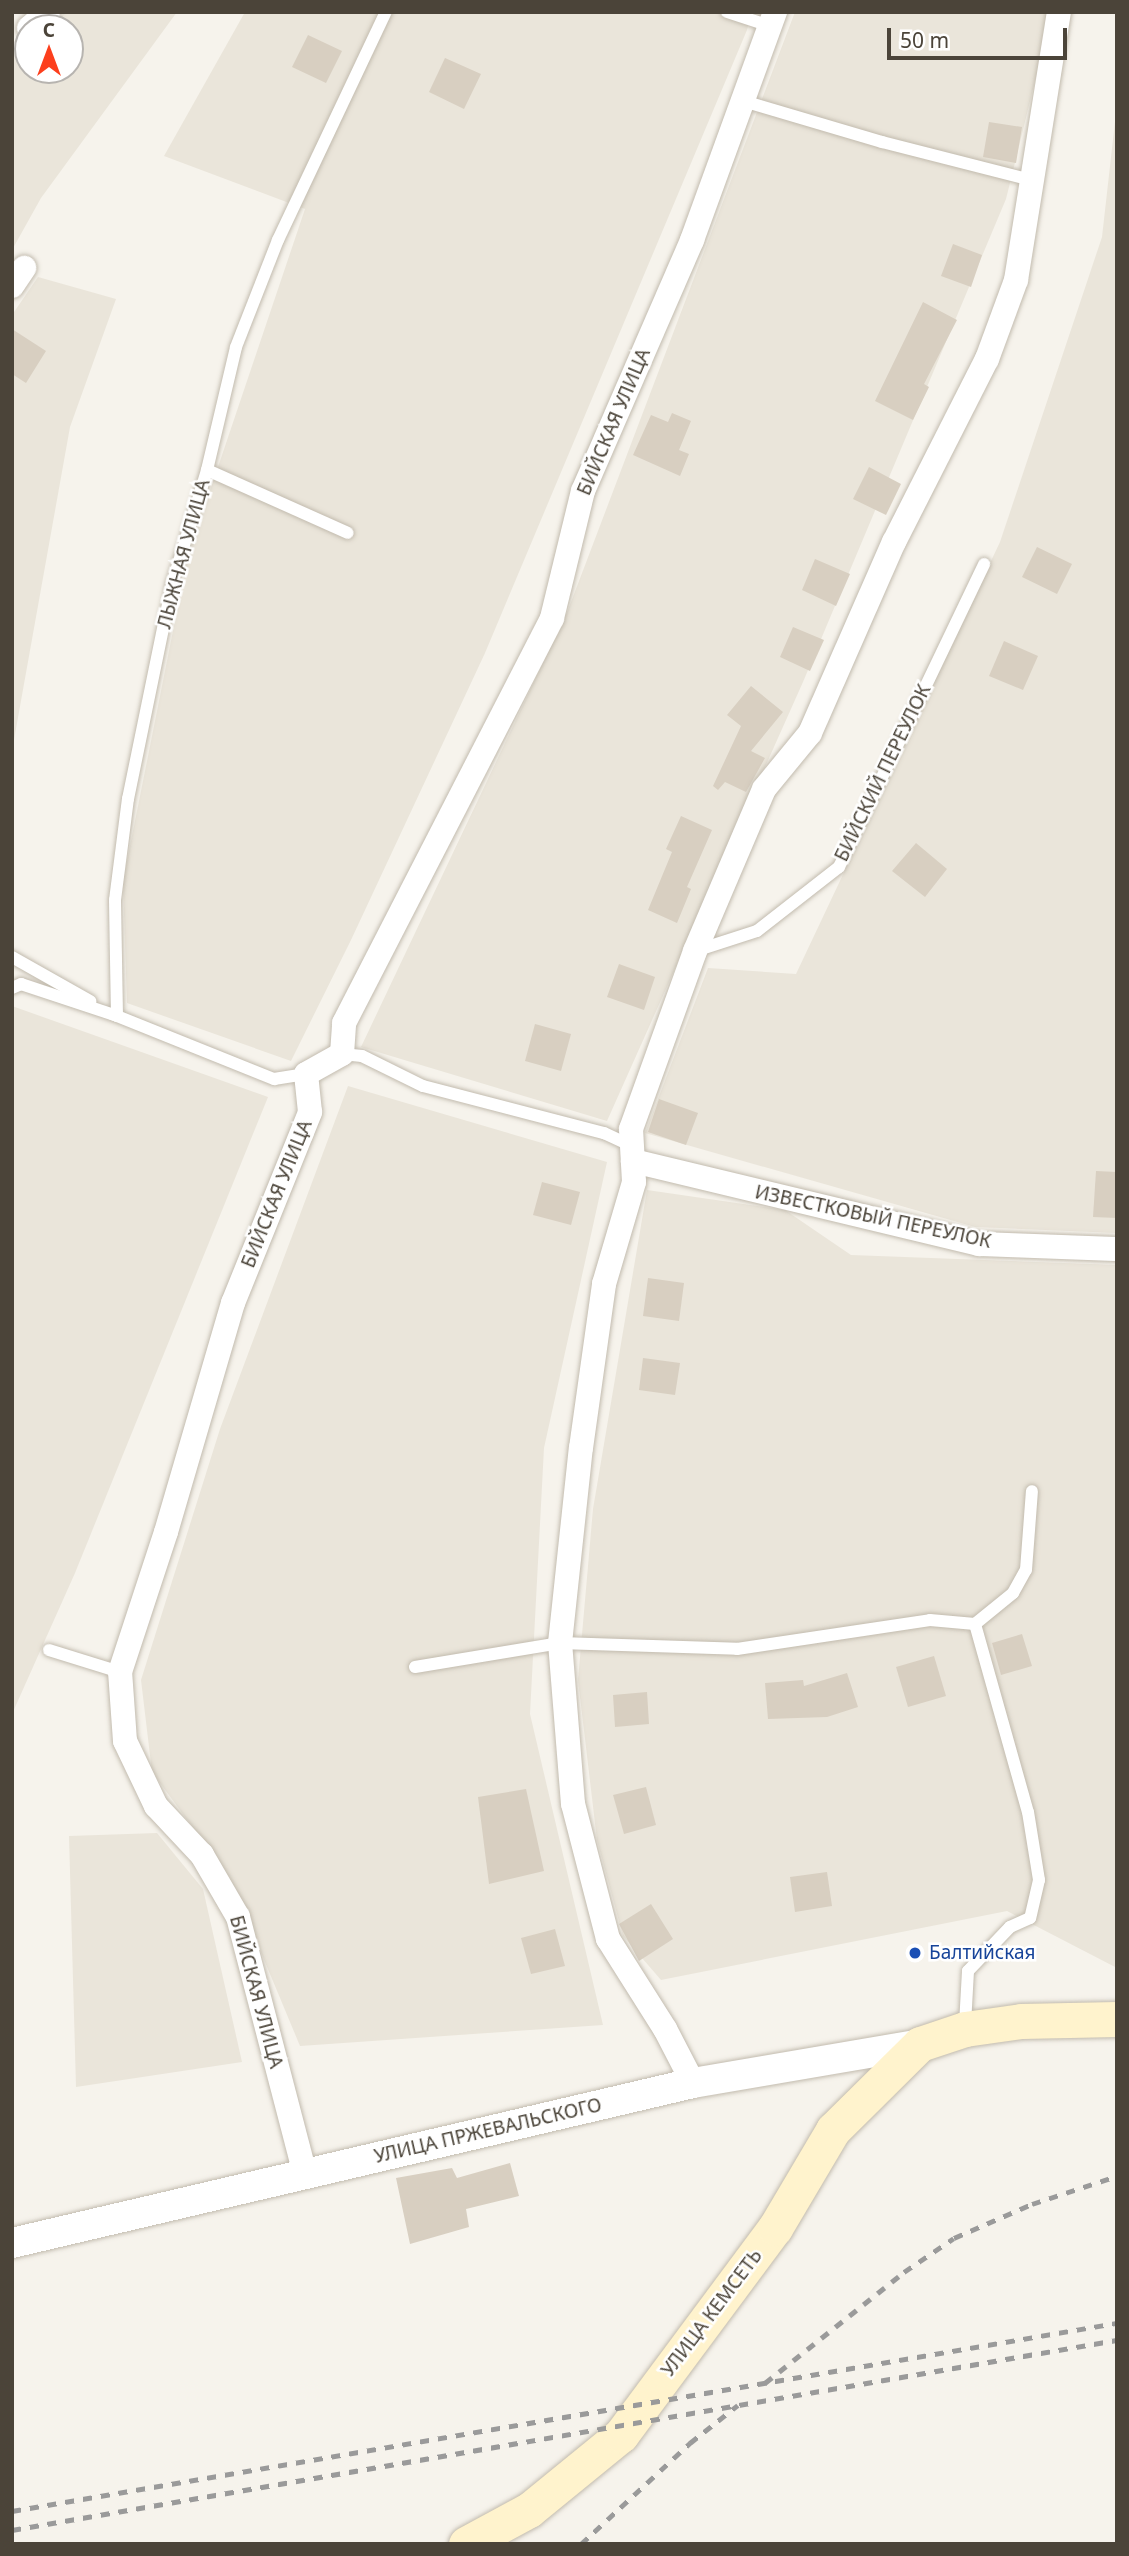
<!DOCTYPE html>
<html>
<head>
<meta charset="utf-8">
<style>
  body { margin:0 }
  #map { position:relative; width:1129px; height:2556px; overflow:hidden; background:#f6f3ec; font-family:"Noto Sans",sans-serif }
  div>[style] { position:absolute }
  .residential>* { inset:0; background:#eae5da }
  .building>* { inset:0; background:#d8cfc1 }
  .roads { filter:drop-shadow(0 0 2px #c2bbae) drop-shadow(0 0 2px #c2bbae) }
  .service>* { height:12px; margin:-6px; padding:0 6px; transform-origin:6px; border-radius:6px; background:#fff }
  .minor>* { height:24px; margin:-12px; padding:0 12px; transform-origin:12px; border-radius:12px; background:#fff }
  .tertiary>* { height:30px; margin:-15px; padding:0 15px; transform-origin:15px; border-radius:15px; background:#fff }
  .secondary>* { height:35px; margin:-17.5px; padding:0 17.5px; transform-origin:17.5px; border-radius:17.5px; background:#fff3cd }
  .rail>* { height:5px; margin-top:-2.5px; transform-origin:0; background:repeating-linear-gradient(90deg,#9a9a9a 0 9px,transparent 0 18px) }
  .dots>* { width:19px; height:19px; translate:-50% -50%; box-sizing:border-box; border:4px solid #fff; border-radius:50% }
  span { translate:-50% -50%; white-space:nowrap; text-align:center; line-height:1.15; -webkit-text-stroke:5px #fff; paint-order:stroke }
  .street-label { font-size:19px; color:#4b4439 }
  .transit-label { font-size:19px; color:#164399 }
  .left { translate:0 -50%; text-align:left }
  .frame { position:absolute; inset:0; border:14px solid #4b4439; pointer-events:none }
  .north { position:absolute; left:14px; top:14px; width:70px; height:70px; box-sizing:border-box; background:#fff; border:2px solid #b7b4b0; border-radius:50%; rotate:0deg; font-size:19px; font-weight:700; line-height:28px; text-align:center; color:#4b4439 }
  .north::after { content:''; display:block; margin:auto; width:24px; height:32px; background:#fc3f1d; clip-path:polygon(50% 0,100% 100%,50% 72%,0 100%) }
  .scale { position:absolute; left:887px; top:28px; width:180px; height:32px; box-sizing:border-box; border:4px solid #4b4439; border-top:0; padding-left:9px; font-size:21px; line-height:24px; white-space:nowrap; color:#4b4439; -webkit-text-stroke:5px #fff; paint-order:stroke }
</style>
</head>
<body>
<div id="map">
  <div class="residential">
    <div style="clip-path:polygon(66px 12px,177px 12px,41px 198px,12px 250px,12px 51px,28px 40px,28px 70px,70px 70px,70px 28px,44px 28px)"></div>
    <div style="clip-path:polygon(245px 12px,751px 12px,747px 30px,485px 653px,351px 940px,291px 1061px,127px 1003px,123px 881px,188px 556px,305px 209px,164px 156px)"></div>
    <div style="clip-path:polygon(795px 12px,1052px 12px,1006px 199px,803px 682px,607px 1121px,361px 1047px,568px 610px)"></div>
    <div style="clip-path:polygon(1117px 104px,1117px 1233px,975px 1227px,645px 1133px,708px 968px,796px 974px,1000px 542px,1102px 237px)"></div>
    <div style="clip-path:polygon(38px 277px,116px 299px,70px 427px,12px 751px,12px 315px)"></div>
    <div style="clip-path:polygon(12px 1006px,268px 1097px,75px 1573px,12px 1714px)"></div>
    <div style="clip-path:polygon(348px 1086px,607px 1162px,544px 1448px,530px 1714px,603px 2025px,300px 2046px,230px 1878px,152px 1772px,141px 1680px,220px 1429px)"></div>
    <div style="clip-path:polygon(647px 1190px,785px 1210px,851px 1255px,1117px 1265px,1117px 1968px,1007px 1911px,661px 1980px,623px 1936px,597px 1840px,578px 1680px,593px 1509px)"></div>
    <div style="clip-path:polygon(157px 1833px,203px 1889px,242px 2062px,76px 2087px,69px 1836px)"></div>
  </div>
  <div class="building">
    <div style="clip-path:polygon(308px 35px,342px 51px,326px 83px,292px 67px)"></div>
    <div style="clip-path:polygon(445px 58px,481px 74px,464px 109px,429px 92px)"></div>
    <div style="clip-path:polygon(989px 122px,1022px 127px,1016px 163px,983px 157px)"></div>
    <div style="clip-path:polygon(953px 244px,982px 255px,971px 287px,941px 276px)"></div>
    <div style="clip-path:polygon(923px 302px,957px 320px,924px 384px,929px 387px,913px 420px,875px 401px)"></div>
    <div style="clip-path:polygon(12px 329px,46px 351px,26px 383px,12px 374px)"></div>
    <div style="clip-path:polygon(672px 413px,691px 421px,679px 450px,689px 454px,680px 476px,633px 455px,651px 415px,668px 422px)"></div>
    <div style="clip-path:polygon(869px 467px,901px 484px,886px 515px,853px 499px)"></div>
    <div style="clip-path:polygon(1037px 547px,1072px 564px,1057px 594px,1022px 577px)"></div>
    <div style="clip-path:polygon(815px 559px,850px 574px,836px 606px,802px 590px)"></div>
    <div style="clip-path:polygon(793px 627px,824px 640px,810px 671px,780px 657px)"></div>
    <div style="clip-path:polygon(1004px 641px,1038px 656px,1023px 690px,989px 676px)"></div>
    <div style="clip-path:polygon(751px 686px,783px 712px,751px 751px,765px 758px,746px 792px,725px 782px,718px 790px,713px 786px,741px 726px,727px 715px)"></div>
    <div style="clip-path:polygon(681px 816px,712px 830px,687px 887px,691px 889px,677px 923px,648px 910px,672px 852px,666px 849px)"></div>
    <div style="clip-path:polygon(916px 843px,947px 869px,925px 897px,892px 871px)"></div>
    <div style="clip-path:polygon(619px 964px,655px 977px,644px 1010px,607px 997px)"></div>
    <div style="clip-path:polygon(535px 1024px,571px 1034px,561px 1071px,525px 1061px)"></div>
    <div style="clip-path:polygon(659px 1099px,698px 1113px,686px 1145px,648px 1132px)"></div>
    <div style="clip-path:polygon(1096px 1171px,1117px 1172px,1117px 1218px,1093px 1217px)"></div>
    <div style="clip-path:polygon(542px 1182px,580px 1192px,571px 1225px,533px 1215px)"></div>
    <div style="clip-path:polygon(648px 1278px,684px 1283px,679px 1321px,643px 1316px)"></div>
    <div style="clip-path:polygon(643px 1358px,680px 1363px,675px 1395px,639px 1390px)"></div>
    <div style="clip-path:polygon(1022px 1634px,1032px 1666px,1001px 1675px,992px 1643px)"></div>
    <div style="clip-path:polygon(934px 1656px,946px 1696px,908px 1707px,896px 1667px)"></div>
    <div style="clip-path:polygon(847px 1673px,858px 1707px,827px 1717px,768px 1719px,765px 1683px,803px 1680px,804px 1686px)"></div>
    <div style="clip-path:polygon(647px 1692px,649px 1724px,615px 1727px,613px 1695px)"></div>
    <div style="clip-path:polygon(646px 1787px,656px 1825px,624px 1834px,613px 1795px)"></div>
    <div style="clip-path:polygon(526px 1789px,544px 1871px,489px 1884px,478px 1797px)"></div>
    <div style="clip-path:polygon(827px 1872px,832px 1906px,795px 1912px,790px 1877px)"></div>
    <div style="clip-path:polygon(651px 1904px,673px 1939px,639px 1961px,619px 1924px)"></div>
    <div style="clip-path:polygon(555px 1929px,565px 1966px,531px 1974px,521px 1938px)"></div>
    <div style="clip-path:polygon(510px 2163px,519px 2196px,466px 2209px,469px 2227px,410px 2244px,396px 2178px,452px 2168px,457px 2178px)"></div>
  </div>
  <div class="roads">
    <div class="service">
      <div style="left:727px;top:12px;width:45px;rotate:18deg"></div>
      <div style="left:743px;top:101px;width:145px;rotate:16.4deg"></div>
      <div style="left:882px;top:142px;width:154px;rotate:14.3deg"></div>
      <div style="left:207px;top:470px;width:154px;rotate:24.1deg"></div>
      <div style="left:695px;top:951px;width:65px;rotate:-17.9deg"></div>
      <div style="left:757px;top:931px;width:104px;rotate:-38deg"></div>
      <div style="left:839px;top:867px;width:336px;rotate:-64.4deg"></div>
      <div style="left:12px;top:957px;width:90px;rotate:29.4deg"></div>
      <div style="left:12px;top:988px;width:10px;rotate:-24deg"></div>
      <div style="left:21px;top:984px;width:101px;rotate:18.4deg"></div>
      <div style="left:117px;top:1016px;width:116px;rotate:-91deg"></div>
      <div style="left:115px;top:900px;width:102px;rotate:-82.7deg"></div>
      <div style="left:128px;top:799px;width:219px;rotate:-78.4deg"></div>
      <div style="left:172px;top:584px;width:119px;rotate:-72.9deg"></div>
      <div style="left:207px;top:470px;width:126px;rotate:-76.7deg"></div>
      <div style="left:236px;top:347px;width:115px;rotate:-68.6deg"></div>
      <div style="left:278px;top:240px;width:252px;rotate:-64.7deg"></div>
      <div style="left:112px;top:1014px;width:175px;rotate:21.9deg"></div>
      <div style="left:274px;top:1079px;width:32px;rotate:-9deg"></div>
      <div style="left:342px;top:1054px;width:20px;rotate:6deg"></div>
      <div style="left:362px;top:1056px;width:68px;rotate:26.2deg"></div>
      <div style="left:423px;top:1086px;width:187px;rotate:14.6deg"></div>
      <div style="left:604px;top:1133px;width:31px;rotate:25deg"></div>
      <div style="left:975px;top:1624px;width:49px;rotate:-39.2deg"></div>
      <div style="left:1013px;top:1593px;width:26px;rotate:-61deg"></div>
      <div style="left:1026px;top:1570px;width:79px;rotate:-85.7deg"></div>
      <div style="left:49px;top:1650px;width:74px;rotate:17.2deg"></div>
      <div style="left:415px;top:1667px;width:147px;rotate:-9.4deg"></div>
      <div style="left:560px;top:1643px;width:177px;rotate:1.9deg"></div>
      <div style="left:737px;top:1649px;width:195px;rotate:-8.5deg"></div>
      <div style="left:930px;top:1620px;width:45px;rotate:5.1deg"></div>
      <div style="left:975px;top:1624px;width:195px;rotate:74.3deg"></div>
      <div style="left:1028px;top:1812px;width:69px;rotate:80.8deg"></div>
      <div style="left:1039px;top:1880px;width:39px;rotate:103deg"></div>
      <div style="left:1030px;top:1918px;width:22px;rotate:156deg"></div>
      <div style="left:1010px;top:1927px;width:61px;rotate:133.7deg"></div>
      <div style="left:968px;top:1971px;width:54px;rotate:93.2deg"></div>
    </div>
    <div class="minor">
      <div style="left:29px;top:28px;width:25px;rotate:-40deg"></div>
      <div style="left:12px;top:286px;width:22px;rotate:-56deg"></div>
      <div style="left:633px;top:1161px;width:356px;rotate:13.5deg"></div>
      <div style="left:979px;top:1244px;width:138px;rotate:2.1deg"></div>
      <div style="left:693px;top:2083px;width:61px;rotate:-117.4deg"></div>
      <div style="left:665px;top:2029px;width:107px;rotate:-122.3deg"></div>
      <div style="left:608px;top:1939px;width:139px;rotate:-104.5deg"></div>
      <div style="left:573px;top:1804px;width:162px;rotate:-94.6deg"></div>
      <div style="left:560px;top:1643px;width:196px;rotate:-83.9deg"></div>
      <div style="left:581px;top:1448px;width:166px;rotate:-82deg"></div>
      <div style="left:604px;top:1284px;width:106px;rotate:-73.6deg"></div>
      <div style="left:634px;top:1182px;width:53px;rotate:-93.2deg"></div>
      <div style="left:631px;top:1129px;width:189px;rotate:-70.2deg"></div>
      <div style="left:695px;top:951px;width:176px;rotate:-66.9deg"></div>
      <div style="left:764px;top:789px;width:72px;rotate:-50.6deg"></div>
      <div style="left:810px;top:733px;width:209px;rotate:-66.3deg"></div>
      <div style="left:894px;top:542px;width:205px;rotate:-63.1deg"></div>
      <div style="left:987px;top:359px;width:84px;rotate:-69.8deg"></div>
      <div style="left:1016px;top:280px;width:271px;rotate:-80.9deg"></div>
      <div style="left:305px;top:2174px;width:266px;rotate:-104.6deg"></div>
      <div style="left:238px;top:1917px;width:72px;rotate:-120.1deg"></div>
      <div style="left:202px;top:1855px;width:67px;rotate:-133.2deg"></div>
      <div style="left:156px;top:1806px;width:72px;rotate:-115.5deg"></div>
      <div style="left:125px;top:1741px;width:69px;rotate:-94.1deg"></div>
      <div style="left:120px;top:1672px;width:147px;rotate:-71.8deg"></div>
      <div style="left:166px;top:1532px;width:239px;rotate:-73.7deg"></div>
      <div style="left:233px;top:1303px;width:206px;rotate:-68deg"></div>
      <div style="left:310px;top:1112px;width:38px;rotate:-96deg"></div>
      <div style="left:306px;top:1074px;width:41px;rotate:-29.1deg"></div>
      <div style="left:342px;top:1054px;width:31px;rotate:-86deg"></div>
      <div style="left:344px;top:1023px;width:455px;rotate:-62.8deg"></div>
      <div style="left:552px;top:618px;width:131px;rotate:-76.3deg"></div>
      <div style="left:583px;top:491px;width:274px;rotate:-66.5deg"></div>
      <div style="left:692px;top:240px;width:243px;rotate:-70deg"></div>
    </div>
    <div class="tertiary">
      <div style="left:12px;top:2243px;width:700px;rotate:-13.22deg"></div>
      <div style="left:693px;top:2083px;width:230px;rotate:-9.7deg"></div>
    </div>
    <div class="secondary">
      <div style="left:466px;top:2544px;width:72px;rotate:-28.4deg"></div>
      <div style="left:529px;top:2510px;width:119px;rotate:-39.2deg"></div>
      <div style="left:621px;top:2435px;width:258px;rotate:-53.4deg"></div>
      <div style="left:775px;top:2228px;width:114px;rotate:-59.4deg"></div>
      <div style="left:833px;top:2130px;width:122px;rotate:-44.7deg"></div>
      <div style="left:920px;top:2044px;width:47px;rotate:-18.4deg"></div>
      <div style="left:965px;top:2029px;width:57px;rotate:-8.1deg"></div>
      <div style="left:1021px;top:2021px;width:96px;rotate:-1.2deg"></div>
    </div>
  </div>
  <div class="rail">
    <div style="left:765px;top:2383px;width:178px;rotate:-38.6deg"></div>
    <div style="left:904px;top:2272px;width:60px;rotate:-34.2deg"></div>
    <div style="left:954px;top:2238px;width:85px;rotate:-23.6deg"></div>
    <div style="left:1032px;top:2204px;width:89px;rotate:-18.2deg"></div>
    <div style="left:12px;top:2511px;width:1121px;rotate:-9.66deg"></div>
    <div style="left:12px;top:2530px;width:1121px;rotate:-9.76deg"></div>
    <div style="left:581px;top:2544px;width:149px;rotate:-42.8deg"></div>
    <div style="left:690px;top:2443px;width:61px;rotate:-38.4deg"></div>
  </div>
  <div class="dots">
    <div style="left:915px;top:1953px;background:#1a4fb4"></div>
  </div>
  <div class="street-label">
    <span style="left:614px;top:422px;rotate:-67deg">БИЙСКАЯ УЛИЦА</span>
    <span style="left:184px;top:554px;rotate:-75deg">ЛЫЖНАЯ УЛИЦА</span>
    <span style="left:883px;top:773px;rotate:-64deg">БИЙСКИЙ ПЕРЕУЛОК</span>
    <span style="left:277px;top:1194px;rotate:-68deg">БИЙСКАЯ УЛИЦА</span>
    <span style="left:873px;top:1217px;rotate:12deg">ИЗВЕСТКОВЫЙ ПЕРЕУЛОК</span>
    <span style="left:256px;top:1992px;rotate:75deg">БИЙСКАЯ УЛИЦА</span>
    <span style="left:488px;top:2131px;rotate:-13deg">УЛИЦА ПРЖЕВАЛЬСКОГО</span>
    <span style="left:712px;top:2313px;rotate:-53deg">УЛИЦА КЕМСЕТЬ</span>
  </div>
  <div class="transit-label">
    <span class="left" style="left:929px;top:1953px">Балтийская</span>
  </div>
  <div class="frame"></div>
  <div class="north">С</div>
  <div class="scale">50 m</div>
</div>
</body>
</html>
